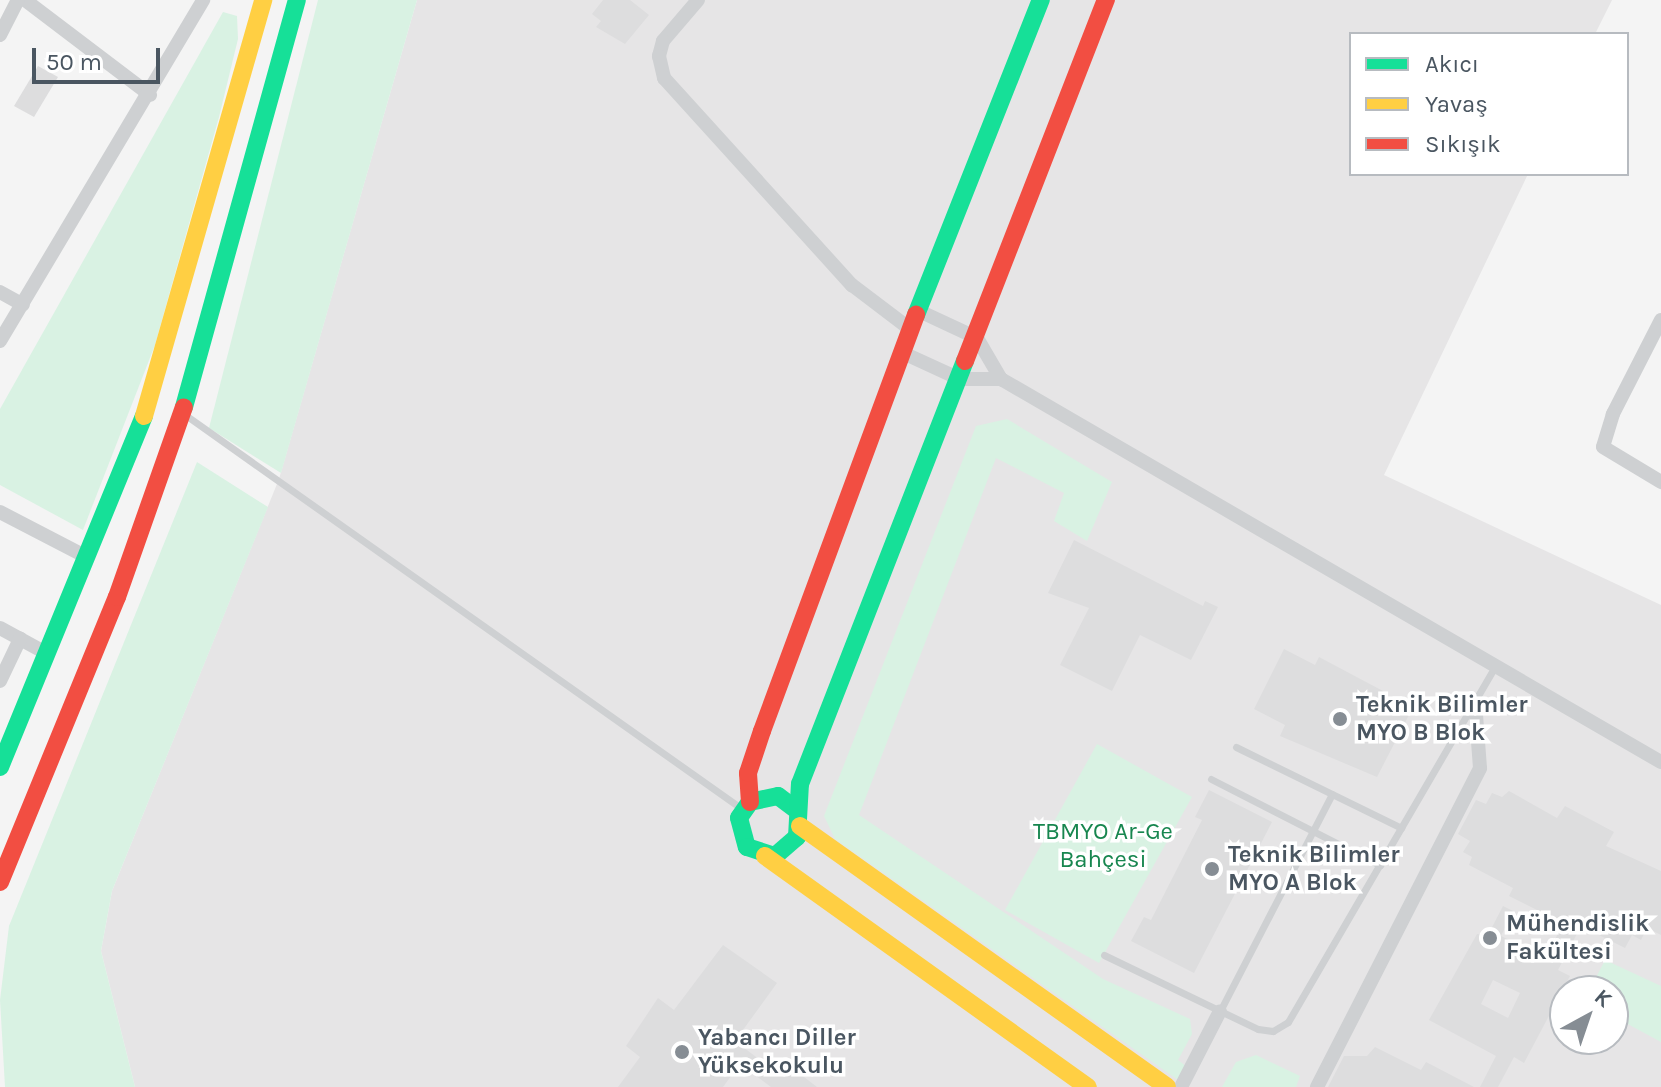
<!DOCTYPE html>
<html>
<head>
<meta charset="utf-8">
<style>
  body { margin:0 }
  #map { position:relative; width:1661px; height:1087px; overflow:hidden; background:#f4f4f4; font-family:Karla,sans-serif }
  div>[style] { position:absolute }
  .education>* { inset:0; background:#e6e5e6 }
  .green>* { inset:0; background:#d9f2e3 }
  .building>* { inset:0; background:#ddddde }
  .lane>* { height:7px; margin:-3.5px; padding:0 3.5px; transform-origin:3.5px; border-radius:3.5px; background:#ced0d2 }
  .street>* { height:14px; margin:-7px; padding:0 7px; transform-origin:7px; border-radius:7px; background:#ced0d2 }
  .fast>* { height:18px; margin:-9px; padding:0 9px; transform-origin:9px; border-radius:9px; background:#16e098 }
  .slow>* { height:18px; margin:-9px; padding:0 9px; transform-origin:9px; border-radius:9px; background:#ffcf43 }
  .jam>* { height:18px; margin:-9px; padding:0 9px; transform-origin:9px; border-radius:9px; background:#f24e42 }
  .dots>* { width:22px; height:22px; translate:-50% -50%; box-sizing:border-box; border:4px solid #fff; border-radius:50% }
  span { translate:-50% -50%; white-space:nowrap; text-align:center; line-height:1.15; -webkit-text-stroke:7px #fff; paint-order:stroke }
  .poi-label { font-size:24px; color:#4a5661; font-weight:700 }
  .left { translate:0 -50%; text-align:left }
  .park-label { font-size:24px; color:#17864f }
  .legend { position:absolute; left:1349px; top:32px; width:280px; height:144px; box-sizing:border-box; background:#fff; border:2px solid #b7bbc0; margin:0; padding:10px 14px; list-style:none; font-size:24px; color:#4a5661 }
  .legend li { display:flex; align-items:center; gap:16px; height:40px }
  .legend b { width:40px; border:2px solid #b7bbc0 }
  .north { position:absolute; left:1549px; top:975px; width:80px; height:80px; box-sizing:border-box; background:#fff; border:2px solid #b7bbc0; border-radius:50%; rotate:40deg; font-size:22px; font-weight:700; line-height:32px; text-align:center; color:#4a5661 }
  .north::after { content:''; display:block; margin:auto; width:28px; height:36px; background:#868d94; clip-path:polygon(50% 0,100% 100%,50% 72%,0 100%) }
  .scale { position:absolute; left:32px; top:48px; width:128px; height:36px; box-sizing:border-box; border:4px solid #4a5661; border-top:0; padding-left:10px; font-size:24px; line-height:28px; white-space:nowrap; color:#4a5661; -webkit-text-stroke:6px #fff; paint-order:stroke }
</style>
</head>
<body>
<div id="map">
  <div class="education">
    <div style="clip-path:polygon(evenodd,417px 0,1612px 0,1595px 34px,1351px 34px,1351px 174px,1528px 174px,1384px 475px,1661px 605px,1661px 1087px,135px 1087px,101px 951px,112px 891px,279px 479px,417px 0,1565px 991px,1613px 991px,1613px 1039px,1565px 1039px,1565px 991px)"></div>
  </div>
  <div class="green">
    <div style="clip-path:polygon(318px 0,417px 0,281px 473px,209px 428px)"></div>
    <div style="clip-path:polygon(223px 12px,237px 16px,238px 39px,219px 117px,155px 345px,83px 530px,0 485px,0 409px)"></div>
    <div style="clip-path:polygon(1007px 419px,1112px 482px,1087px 541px,1054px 521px,1064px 493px,996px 458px,859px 815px,1103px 979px,1190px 1019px,1192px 1034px,1178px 1060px,1187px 1067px,1178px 1080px,835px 839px,824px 816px,976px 426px)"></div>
    <div style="clip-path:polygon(197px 462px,268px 507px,112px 891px,101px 951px,135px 1087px,5px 1087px,0 1000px,9px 926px)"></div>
    <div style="clip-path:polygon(1097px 744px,1192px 797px,1099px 963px,1005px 910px)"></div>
    <div style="clip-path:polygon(1605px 960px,1661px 986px,1661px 1042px,1613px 1016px,1613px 991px,1589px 991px)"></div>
    <div style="clip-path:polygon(1256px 1055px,1300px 1076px,1296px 1087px,1222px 1087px,1236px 1062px)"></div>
  </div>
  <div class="building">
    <div style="clip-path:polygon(603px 0,630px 0,649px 15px,625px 44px,596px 27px,601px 21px,592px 14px)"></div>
    <div style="clip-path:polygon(38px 66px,58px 77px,34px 117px,14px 106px)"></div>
    <div style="clip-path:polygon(1074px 540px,1203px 606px,1205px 601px,1218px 607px,1191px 660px,1140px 635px,1112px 691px,1060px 665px,1089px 608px,1048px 593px)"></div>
    <div style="clip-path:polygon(1284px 649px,1315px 665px,1319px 657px,1383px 691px,1380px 698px,1410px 713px,1377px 777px,1280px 736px,1285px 725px,1254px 709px)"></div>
    <div style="clip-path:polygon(1209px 790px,1272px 822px,1194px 973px,1131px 941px,1144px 917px,1151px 920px,1202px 820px,1195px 817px)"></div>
    <div style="clip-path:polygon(evenodd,1509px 791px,1557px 818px,1565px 806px,1614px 832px,1606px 846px,1661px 871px,1661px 935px,1647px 928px,1641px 940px,1632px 935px,1625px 948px,1581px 926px,1558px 970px,1570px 976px,1524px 1063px,1514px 1057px,1498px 1087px,1480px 1087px,1496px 1056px,1429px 1020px,1477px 934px,1488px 935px,1503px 906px,1513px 911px,1501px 936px,1546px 958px,1563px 923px,1509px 896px,1513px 888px,1469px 865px,1472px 857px,1463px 852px,1470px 841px,1458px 834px,1476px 800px,1486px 804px,1492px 793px,1502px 797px,1509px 791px,1493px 980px,1520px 993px,1508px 1018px,1481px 1004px,1493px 980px)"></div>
    <div style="clip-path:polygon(723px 945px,777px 983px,735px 1041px,780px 1075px,787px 1064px,817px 1087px,771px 1087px,740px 1064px,723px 1087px,618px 1087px,640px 1057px,626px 1046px,658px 998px,674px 1010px)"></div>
    <div style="clip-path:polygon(1375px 1047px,1421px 1070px,1426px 1062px,1474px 1087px,1328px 1087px,1344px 1056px,1367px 1056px)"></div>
  </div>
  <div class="lane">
    <div style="left:184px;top:414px;width:684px;rotate:35.29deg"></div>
    <div style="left:1236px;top:747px;width:184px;rotate:26.1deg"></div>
    <div style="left:1211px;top:779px;width:190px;rotate:27deg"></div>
    <div style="left:1104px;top:955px;width:171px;rotate:25.7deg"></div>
    <div style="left:1258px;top:1029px;width:15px;rotate:8deg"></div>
    <div style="left:1273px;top:1031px;width:17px;rotate:-31deg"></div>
    <div style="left:1288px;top:1022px;width:412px;rotate:-59.8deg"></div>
    <div style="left:1220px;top:1011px;width:244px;rotate:-62.7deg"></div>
  </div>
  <div class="street">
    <div style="left:25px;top:0;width:157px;rotate:37.2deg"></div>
    <div style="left:698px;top:0;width:54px;rotate:130.5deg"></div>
    <div style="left:663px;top:41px;width:16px;rotate:105deg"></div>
    <div style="left:659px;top:56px;width:23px;rotate:77deg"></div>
    <div style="left:664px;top:78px;width:280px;rotate:47.8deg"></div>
    <div style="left:852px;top:285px;width:73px;rotate:37.2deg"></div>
    <div style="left:0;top:35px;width:39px;rotate:-63deg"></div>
    <div style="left:0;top:292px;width:26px;rotate:29deg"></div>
    <div style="left:917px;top:310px;width:66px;rotate:25deg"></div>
    <div style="left:977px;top:338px;width:48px;rotate:59.7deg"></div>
    <div style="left:1001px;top:379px;width:763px;rotate:30.13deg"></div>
    <div style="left:1661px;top:320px;width:106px;rotate:117.1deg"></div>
    <div style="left:1613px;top:414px;width:34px;rotate:107deg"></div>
    <div style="left:1603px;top:447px;width:68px;rotate:31.1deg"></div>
    <div style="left:0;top:341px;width:397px;rotate:-59.2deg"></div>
    <div style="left:901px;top:352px;width:65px;rotate:24.6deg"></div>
    <div style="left:960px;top:379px;width:41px"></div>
    <div style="left:0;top:512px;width:96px;rotate:27.4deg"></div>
    <div style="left:0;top:628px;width:50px;rotate:28.6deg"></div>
    <div style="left:0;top:681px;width:47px;rotate:-64.5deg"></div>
    <div style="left:1181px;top:1087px;width:85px;rotate:-62.8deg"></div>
    <div style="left:1317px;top:1087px;width:358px;rotate:-62.9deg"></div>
    <div style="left:1480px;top:768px;width:67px;rotate:-94.3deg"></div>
  </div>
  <div class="fast">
    <div style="left:916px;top:315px;width:339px;rotate:-68.4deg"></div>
    <div style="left:184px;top:407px;width:422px;rotate:-74.5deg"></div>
    <div style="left:0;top:767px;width:379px;rotate:-67.7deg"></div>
    <div style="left:794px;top:808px;width:20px;rotate:-143deg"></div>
    <div style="left:778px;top:796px;width:29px;rotate:168deg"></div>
    <div style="left:750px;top:802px;width:19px;rotate:125deg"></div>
    <div style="left:739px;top:818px;width:30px;rotate:75deg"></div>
    <div style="left:747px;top:847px;width:29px;rotate:18deg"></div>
    <div style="left:775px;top:856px;width:29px;rotate:-41deg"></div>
    <div style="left:797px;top:837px;width:53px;rotate:-86.8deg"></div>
    <div style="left:800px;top:784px;width:454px;rotate:-68.7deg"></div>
  </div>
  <div class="slow">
    <div style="left:144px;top:416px;width:433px;rotate:-74deg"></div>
    <div style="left:800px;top:826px;width:450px;rotate:35.4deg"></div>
    <div style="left:765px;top:856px;width:397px;rotate:35.6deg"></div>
  </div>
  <div class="jam">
    <div style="left:965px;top:361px;width:388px;rotate:-68.7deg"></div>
    <div style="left:750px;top:802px;width:29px;rotate:-94deg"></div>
    <div style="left:748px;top:773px;width:44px;rotate:-71.6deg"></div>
    <div style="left:762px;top:731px;width:444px;rotate:-69.7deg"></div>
    <div style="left:0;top:882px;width:308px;rotate:-67.7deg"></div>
    <div style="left:117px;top:597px;width:201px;rotate:-70.6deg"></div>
  </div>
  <div class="dots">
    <div style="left:1340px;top:719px;background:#868d94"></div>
    <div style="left:1212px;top:869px;background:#868d94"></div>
    <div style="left:1490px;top:938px;background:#868d94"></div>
    <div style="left:682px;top:1052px;background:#868d94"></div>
  </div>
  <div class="poi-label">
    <span class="left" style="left:1356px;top:719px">Teknik Bilimler<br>MYO B Blok</span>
    <span class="left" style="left:1228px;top:869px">Teknik Bilimler<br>MYO A Blok</span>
    <span class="left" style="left:1506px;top:938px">Mühendislik<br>Fakültesi</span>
    <span class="left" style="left:698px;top:1052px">Yabancı Diller<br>Yüksekokulu</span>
  </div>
  <div class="park-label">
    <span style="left:1103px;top:846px">TBMYO Ar-Ge<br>Bahçesi</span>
  </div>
  <ul class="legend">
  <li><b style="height:10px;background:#16e098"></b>Akıcı</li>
  <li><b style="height:10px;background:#ffcf43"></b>Yavaş</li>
  <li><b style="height:10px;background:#f24e42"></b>Sıkışık</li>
  </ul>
  <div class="north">K</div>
  <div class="scale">50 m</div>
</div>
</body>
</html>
